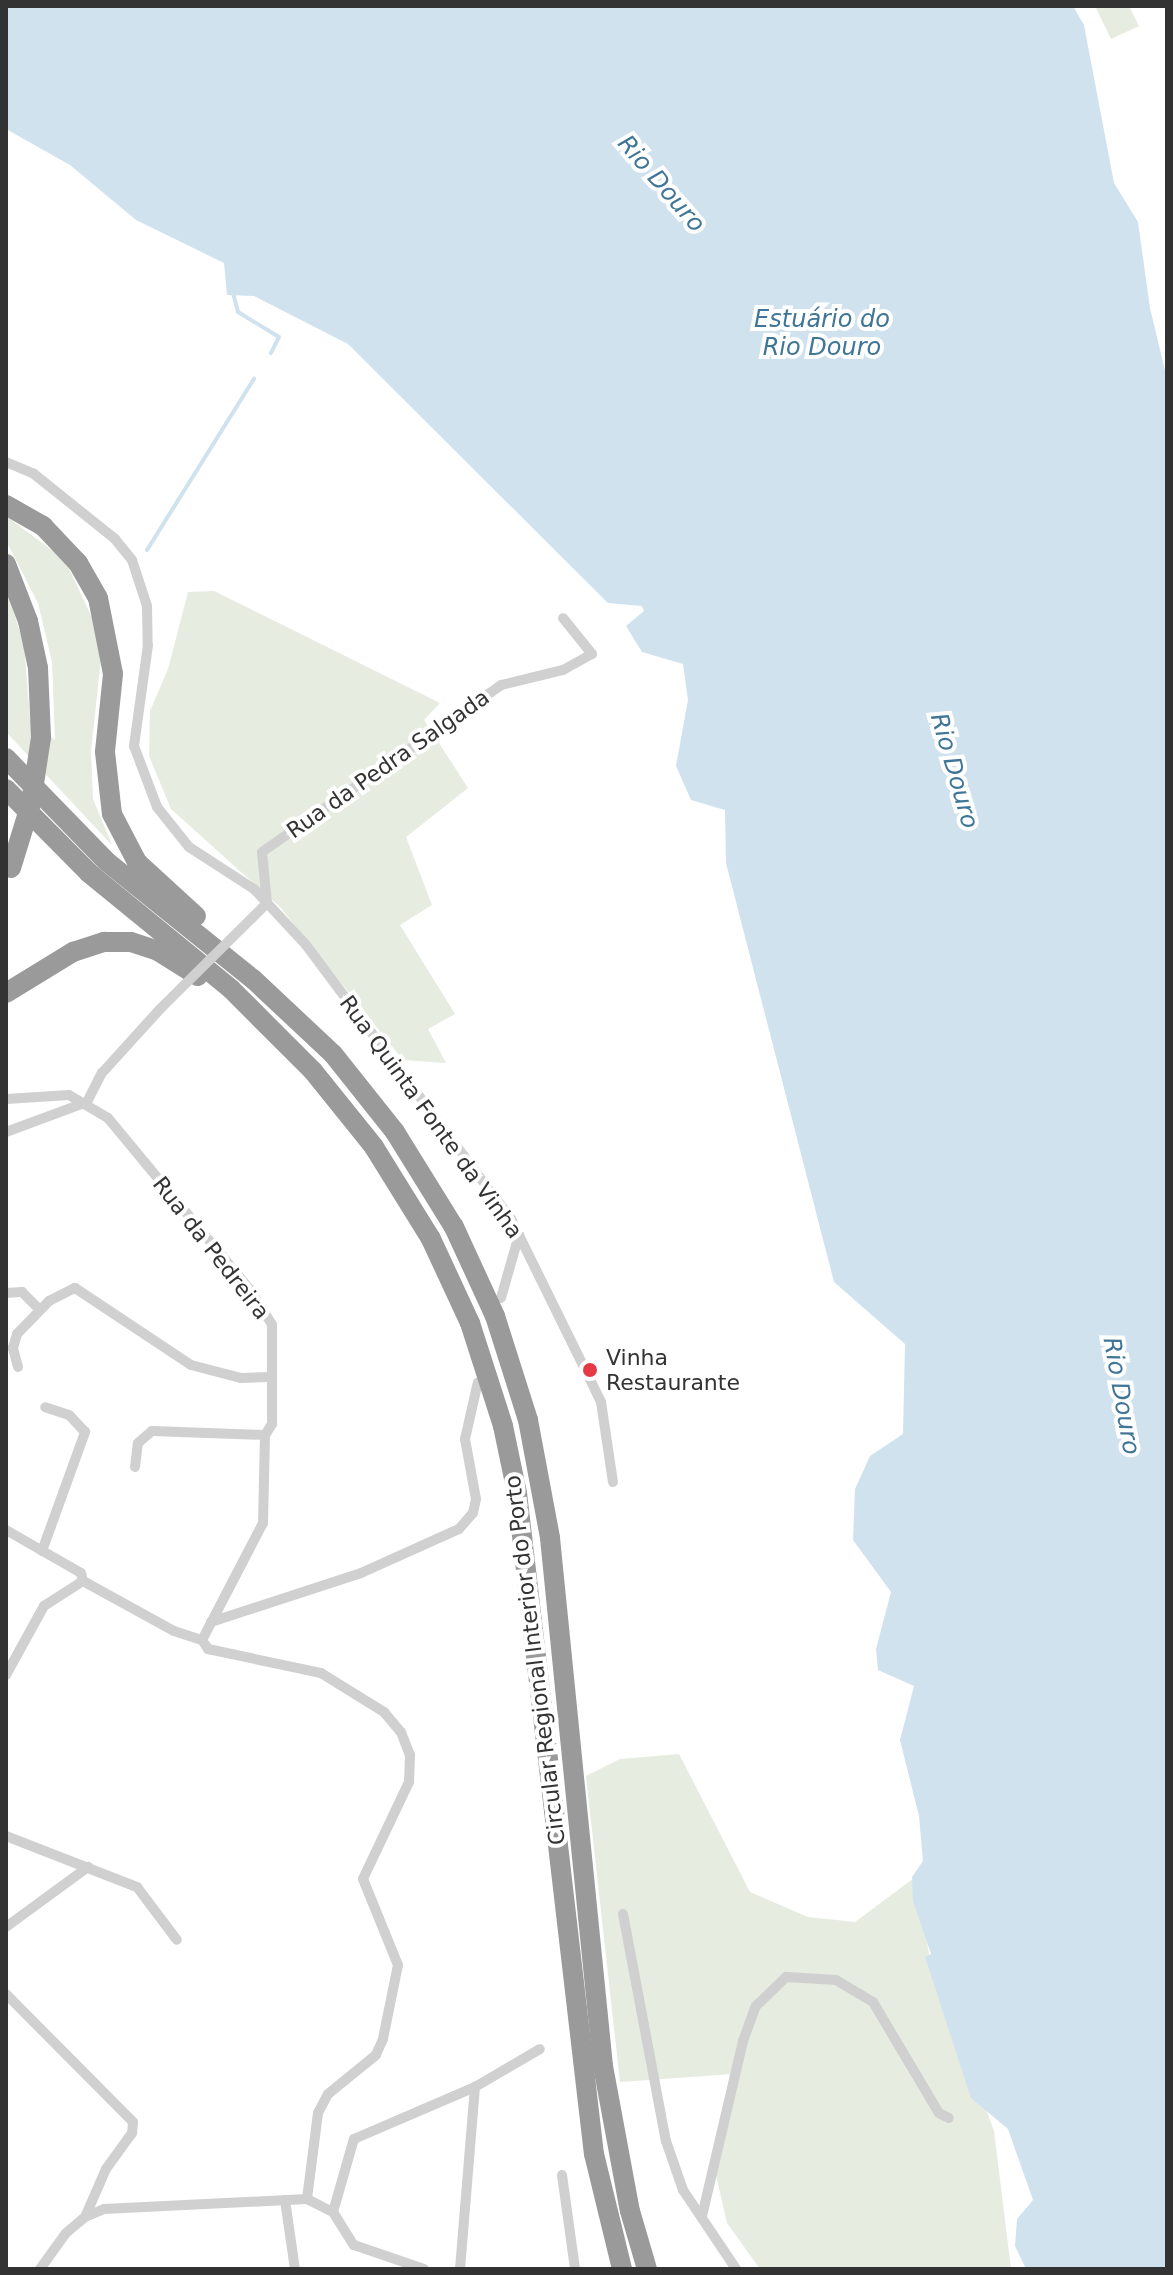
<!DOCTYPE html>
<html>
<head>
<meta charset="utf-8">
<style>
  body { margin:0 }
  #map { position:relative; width:1173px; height:2275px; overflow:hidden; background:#fff; font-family:"DejaVu Sans",sans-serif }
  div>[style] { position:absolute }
  .green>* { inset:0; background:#e6ecdf }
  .water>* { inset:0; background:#cfe2ee }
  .stream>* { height:4px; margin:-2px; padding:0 2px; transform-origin:2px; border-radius:2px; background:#cfe2ee }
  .street>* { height:10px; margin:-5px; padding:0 5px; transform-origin:5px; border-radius:5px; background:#d0d0d0 }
  .highway>* { height:20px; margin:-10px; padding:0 10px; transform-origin:10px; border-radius:10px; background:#9a9a9a }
  .street-bridge>* { height:10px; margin:-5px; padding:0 5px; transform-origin:5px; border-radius:5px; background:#d0d0d0 }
  .highway-bridge>* { height:20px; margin:-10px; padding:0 10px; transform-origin:10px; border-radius:10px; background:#9a9a9a }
  .dots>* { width:22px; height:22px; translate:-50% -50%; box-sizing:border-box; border:4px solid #fff; border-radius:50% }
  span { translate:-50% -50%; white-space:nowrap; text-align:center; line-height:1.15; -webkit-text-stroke:8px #fff; paint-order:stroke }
  .street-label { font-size:22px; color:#333 }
  .poi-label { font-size:22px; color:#333 }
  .left { translate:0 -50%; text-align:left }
  .water-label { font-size:24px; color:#3f7597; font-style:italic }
  .frame { position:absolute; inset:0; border:8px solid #333; pointer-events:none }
</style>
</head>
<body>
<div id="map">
  <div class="green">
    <div style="clip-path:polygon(1095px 6px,1129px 6px,1139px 26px,1111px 39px)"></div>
    <div style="clip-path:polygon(6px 516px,65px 560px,94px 622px,101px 658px,91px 752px,93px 799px,112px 845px,6px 732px,6px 589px,24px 644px,30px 718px,55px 740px,52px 662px,38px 603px,6px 541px)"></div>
    <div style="clip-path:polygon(214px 591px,440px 703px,424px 720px,468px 788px,406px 837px,432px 905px,400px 925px,455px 1014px,428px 1029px,446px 1063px,403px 1060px,280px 907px,171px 809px,149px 756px,150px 711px,168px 669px,188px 592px)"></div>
    <div style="clip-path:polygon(679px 1754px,750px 1892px,808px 1917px,855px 1922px,914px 1878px,929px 1953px,994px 2131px,1011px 2269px,760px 2269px,727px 2223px,715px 2171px,733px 2074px,620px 2082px,586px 1776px,620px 1759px)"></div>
  </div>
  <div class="water">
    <div style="clip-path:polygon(6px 6px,1073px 6px,1084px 25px,1114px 183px,1138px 222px,1150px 308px,1167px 379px,1167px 2269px,1026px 2269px,1015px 2246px,1017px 2219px,1033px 2200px,1008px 2129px,971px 2098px,925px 1957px,931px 1954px,913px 1901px,912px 1877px,923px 1861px,919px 1816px,900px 1740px,914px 1686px,878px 1670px,876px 1649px,891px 1592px,853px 1540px,855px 1489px,870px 1456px,903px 1434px,905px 1344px,834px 1282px,726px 863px,725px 810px,691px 800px,676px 766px,688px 700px,683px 664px,642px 652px,626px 626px,644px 611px,642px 606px,608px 603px,348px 344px,254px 296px,227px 295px,224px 263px,136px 220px,70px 165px,6px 129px)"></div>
  </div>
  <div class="stream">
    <div style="left:233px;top:293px;width:20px;rotate:75deg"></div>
    <div style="left:238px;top:312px;width:48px;rotate:31.4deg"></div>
    <div style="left:279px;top:337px;width:18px;rotate:117deg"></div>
    <div style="left:147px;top:550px;width:202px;rotate:-58deg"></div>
  </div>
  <div class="street">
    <div style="left:6px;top:462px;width:30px;rotate:23deg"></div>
    <div style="left:34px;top:474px;width:104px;rotate:38.7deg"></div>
    <div style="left:115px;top:539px;width:27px;rotate:51deg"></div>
    <div style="left:132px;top:560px;width:48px;rotate:71.9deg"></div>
    <div style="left:147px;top:606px;width:39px;rotate:89deg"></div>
    <div style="left:148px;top:645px;width:102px;rotate:97.9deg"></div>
    <div style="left:134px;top:746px;width:65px;rotate:69.3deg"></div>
    <div style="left:157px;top:807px;width:51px;rotate:51.3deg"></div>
    <div style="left:189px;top:847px;width:77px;rotate:32.9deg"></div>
    <div style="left:254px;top:889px;width:76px;rotate:47.1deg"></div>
    <div style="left:306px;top:945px;width:342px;rotate:53.2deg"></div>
    <div style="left:511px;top:1219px;width:204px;rotate:63.8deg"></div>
    <div style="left:601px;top:1402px;width:81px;rotate:81.5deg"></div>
    <div style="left:267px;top:903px;width:51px;rotate:-95.6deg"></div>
    <div style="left:262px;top:852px;width:292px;rotate:-34.9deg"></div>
    <div style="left:501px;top:685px;width:64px;rotate:-13.6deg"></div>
    <div style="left:563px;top:670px;width:33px;rotate:-29deg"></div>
    <div style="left:592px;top:654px;width:46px;rotate:-128.9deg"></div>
    <div style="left:251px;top:919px;width:23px;rotate:-45deg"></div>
    <div style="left:6px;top:1099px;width:63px;rotate:-3.6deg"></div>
    <div style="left:69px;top:1095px;width:45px;rotate:30.5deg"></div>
    <div style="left:108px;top:1118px;width:224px;rotate:50.4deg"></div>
    <div style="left:251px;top:1291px;width:40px;rotate:58deg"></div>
    <div style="left:272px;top:1325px;width:99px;rotate:90deg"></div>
    <div style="left:272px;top:1424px;width:13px;rotate:122deg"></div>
    <div style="left:265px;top:1435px;width:88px;rotate:91.3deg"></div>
    <div style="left:263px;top:1523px;width:132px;rotate:117.5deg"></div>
    <div style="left:87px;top:1102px;width:33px;rotate:-63deg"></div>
    <div style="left:102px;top:1073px;width:86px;rotate:-47.8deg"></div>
    <div style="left:6px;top:1132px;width:86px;rotate:-20.3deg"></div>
    <div style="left:6px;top:1293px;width:16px;rotate:-4deg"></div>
    <div style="left:22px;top:1292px;width:25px;rotate:45deg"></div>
    <div style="left:501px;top:1298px;width:66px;rotate:-74.1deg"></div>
    <div style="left:18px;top:1367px;width:20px;rotate:-105deg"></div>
    <div style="left:13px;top:1348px;width:15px;rotate:-74deg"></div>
    <div style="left:17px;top:1334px;width:46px;rotate:-45.9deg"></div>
    <div style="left:49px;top:1301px;width:29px;rotate:-27deg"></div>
    <div style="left:75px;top:1288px;width:139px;rotate:33.6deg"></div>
    <div style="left:191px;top:1365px;width:52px;rotate:14.6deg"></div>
    <div style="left:241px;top:1378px;width:29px;rotate:-2deg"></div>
    <div style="left:135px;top:1467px;width:24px;rotate:-83deg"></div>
    <div style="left:138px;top:1443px;width:18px;rotate:-41deg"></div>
    <div style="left:152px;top:1431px;width:113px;rotate:2deg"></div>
    <div style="left:6px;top:1530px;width:86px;rotate:29.8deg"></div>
    <div style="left:81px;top:1573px;width:8px;rotate:76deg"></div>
    <div style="left:42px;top:1551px;width:127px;rotate:-70.1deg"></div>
    <div style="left:85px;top:1432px;width:23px;rotate:-133deg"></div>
    <div style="left:69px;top:1415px;width:25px;rotate:-162deg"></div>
    <div style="left:83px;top:1581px;width:104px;rotate:28.8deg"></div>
    <div style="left:174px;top:1631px;width:29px;rotate:18deg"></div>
    <div style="left:211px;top:1622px;width:158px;rotate:-18.1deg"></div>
    <div style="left:361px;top:1573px;width:107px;rotate:-24.2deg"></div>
    <div style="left:459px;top:1529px;width:21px;rotate:-49deg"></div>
    <div style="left:473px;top:1513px;width:14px;rotate:-78deg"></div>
    <div style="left:476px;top:1499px;width:61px;rotate:-100.4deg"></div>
    <div style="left:465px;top:1439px;width:58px;rotate:-77.2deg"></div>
    <div style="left:202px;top:1640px;width:11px;rotate:56deg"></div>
    <div style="left:208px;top:1649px;width:116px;rotate:12deg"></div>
    <div style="left:321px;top:1673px;width:74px;rotate:31.8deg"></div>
    <div style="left:384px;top:1712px;width:26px;rotate:50deg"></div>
    <div style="left:401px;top:1732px;width:25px;rotate:69deg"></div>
    <div style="left:410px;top:1755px;width:27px;rotate:92deg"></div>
    <div style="left:409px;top:1782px;width:107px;rotate:115.4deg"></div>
    <div style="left:363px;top:1879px;width:93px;rotate:67.9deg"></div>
    <div style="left:398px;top:1965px;width:76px;rotate:101.5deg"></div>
    <div style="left:383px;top:2039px;width:17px;rotate:114deg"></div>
    <div style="left:376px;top:2055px;width:62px;rotate:140.9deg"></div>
    <div style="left:328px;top:2094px;width:21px;rotate:118deg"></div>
    <div style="left:318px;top:2113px;width:87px;rotate:97.3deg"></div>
    <div style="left:6px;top:1675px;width:79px;rotate:-61.2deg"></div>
    <div style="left:44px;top:1606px;width:46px;rotate:-32.7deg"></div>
    <div style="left:6px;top:1836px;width:141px;rotate:21.3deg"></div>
    <div style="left:137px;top:1887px;width:66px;rotate:53deg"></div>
    <div style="left:623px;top:1914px;width:231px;rotate:79.3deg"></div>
    <div style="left:666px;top:2141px;width:52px;rotate:70.9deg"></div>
    <div style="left:683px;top:2190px;width:95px;rotate:56.1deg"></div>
    <div style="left:6px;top:1927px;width:102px;rotate:-36.2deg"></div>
    <div style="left:6px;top:1994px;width:180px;rotate:45.2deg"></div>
    <div style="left:133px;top:2122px;width:11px;rotate:95deg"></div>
    <div style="left:132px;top:2133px;width:44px;rotate:125.8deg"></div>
    <div style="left:106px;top:2169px;width:52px;rotate:113.6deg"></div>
    <div style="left:562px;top:2175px;width:95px;rotate:82.1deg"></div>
    <div style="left:285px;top:2200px;width:70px;rotate:81.8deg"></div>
    <div style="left:333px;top:2212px;width:76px;rotate:-74deg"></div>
    <div style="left:354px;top:2139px;width:132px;rotate:-23.3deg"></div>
    <div style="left:475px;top:2087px;width:75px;rotate:-30.3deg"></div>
    <div style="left:702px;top:2216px;width:180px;rotate:-76.8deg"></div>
    <div style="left:743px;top:2041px;width:37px;rotate:-70deg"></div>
    <div style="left:756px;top:2006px;width:42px;rotate:-44deg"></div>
    <div style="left:786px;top:1977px;width:50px;rotate:3.4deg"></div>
    <div style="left:836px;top:1980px;width:43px;rotate:30.7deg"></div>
    <div style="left:873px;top:2002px;width:129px;rotate:59.3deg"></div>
    <div style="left:939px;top:2113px;width:11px;rotate:27deg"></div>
    <div style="left:40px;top:2269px;width:44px;rotate:-54.2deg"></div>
    <div style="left:66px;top:2233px;width:25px;rotate:-40deg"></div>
    <div style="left:85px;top:2217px;width:21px;rotate:-23deg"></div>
    <div style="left:104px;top:2209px;width:203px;rotate:-2.8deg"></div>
    <div style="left:307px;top:2199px;width:29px;rotate:27deg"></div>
    <div style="left:333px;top:2212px;width:39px;rotate:58deg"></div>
    <div style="left:354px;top:2245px;width:74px;rotate:18.9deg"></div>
    <div style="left:460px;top:2269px;width:183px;rotate:-85.3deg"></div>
  </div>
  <div class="highway">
    <div style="left:6px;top:505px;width:43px;rotate:29.6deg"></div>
    <div style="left:43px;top:526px;width:51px;rotate:46.6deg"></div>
    <div style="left:78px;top:563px;width:40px;rotate:60.3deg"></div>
    <div style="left:98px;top:598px;width:77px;rotate:78.8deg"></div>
    <div style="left:113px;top:674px;width:78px;rotate:95.9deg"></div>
    <div style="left:105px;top:752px;width:62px;rotate:83.6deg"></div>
    <div style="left:112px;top:814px;width:54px;rotate:62.5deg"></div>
    <div style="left:137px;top:862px;width:80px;rotate:42.5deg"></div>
    <div style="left:6px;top:564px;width:61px;rotate:68.9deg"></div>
    <div style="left:28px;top:621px;width:48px;rotate:78deg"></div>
    <div style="left:38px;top:668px;width:70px;rotate:87.5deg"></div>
    <div style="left:6px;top:758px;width:144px;rotate:45.8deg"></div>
    <div style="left:106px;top:861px;width:189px;rotate:38.8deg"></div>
    <div style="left:253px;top:979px;width:110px;rotate:43.2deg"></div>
    <div style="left:333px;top:1054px;width:100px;rotate:51.5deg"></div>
    <div style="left:395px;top:1132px;width:112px;rotate:58.2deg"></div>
    <div style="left:454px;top:1227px;width:98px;rotate:65.3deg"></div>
    <div style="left:495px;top:1316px;width:109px;rotate:72.4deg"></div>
    <div style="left:528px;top:1420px;width:120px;rotate:79.4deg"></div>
    <div style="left:550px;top:1538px;width:531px;rotate:84.27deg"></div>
    <div style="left:603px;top:2066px;width:147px;rotate:79.5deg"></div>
    <div style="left:630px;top:2211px;width:60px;rotate:73.7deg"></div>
    <div style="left:6px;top:789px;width:118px;rotate:45.3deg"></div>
    <div style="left:89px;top:873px;width:183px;rotate:39.2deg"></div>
    <div style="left:231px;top:989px;width:116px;rotate:45deg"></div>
    <div style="left:313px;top:1071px;width:97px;rotate:51.2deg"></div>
    <div style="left:374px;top:1147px;width:108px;rotate:58.2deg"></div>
    <div style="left:431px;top:1239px;width:93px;rotate:65.1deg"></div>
    <div style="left:470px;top:1323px;width:108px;rotate:72.2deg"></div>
    <div style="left:503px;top:1426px;width:68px;rotate:78.2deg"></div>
    <div style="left:517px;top:1493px;width:665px;rotate:83.36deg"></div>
    <div style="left:594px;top:2154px;width:118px;rotate:76.3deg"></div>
    <div style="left:6px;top:993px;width:79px;rotate:-31.5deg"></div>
    <div style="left:73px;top:952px;width:33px;rotate:-18deg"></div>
    <div style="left:104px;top:942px;width:27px"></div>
    <div style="left:131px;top:942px;width:28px;rotate:18deg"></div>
    <div style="left:158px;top:951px;width:47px;rotate:32deg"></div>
  </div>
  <div class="street-bridge">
    <div style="left:160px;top:1009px;width:128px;rotate:-44.7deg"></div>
  </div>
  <div class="highway-bridge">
    <div style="left:11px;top:868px;width:68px;rotate:-72.9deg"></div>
    <div style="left:31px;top:803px;width:66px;rotate:-81.3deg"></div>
  </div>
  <div class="dots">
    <div style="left:590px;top:1370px;background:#e63946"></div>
  </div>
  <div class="street-label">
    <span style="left:388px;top:764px;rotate:-35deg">Rua da Pedra Salgada</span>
    <span style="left:431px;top:1117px;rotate:54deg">Rua Quinta Fonte da Vinha</span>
    <span style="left:211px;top:1248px;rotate:52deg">Rua da Pedreira</span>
    <span style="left:535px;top:1660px;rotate:-97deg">Circular Regional Interior do Porto</span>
  </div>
  <div class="poi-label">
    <span class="left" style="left:606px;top:1370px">Vinha<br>Restaurante</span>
  </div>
  <div class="water-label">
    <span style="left:661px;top:184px;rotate:49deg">Rio Douro</span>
    <span style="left:822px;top:334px">Estuário do<br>Rio Douro</span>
    <span style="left:954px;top:771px;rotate:74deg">Rio Douro</span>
    <span style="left:1121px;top:1396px;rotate:80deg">Rio Douro</span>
  </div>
  <div class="frame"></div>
</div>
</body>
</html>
